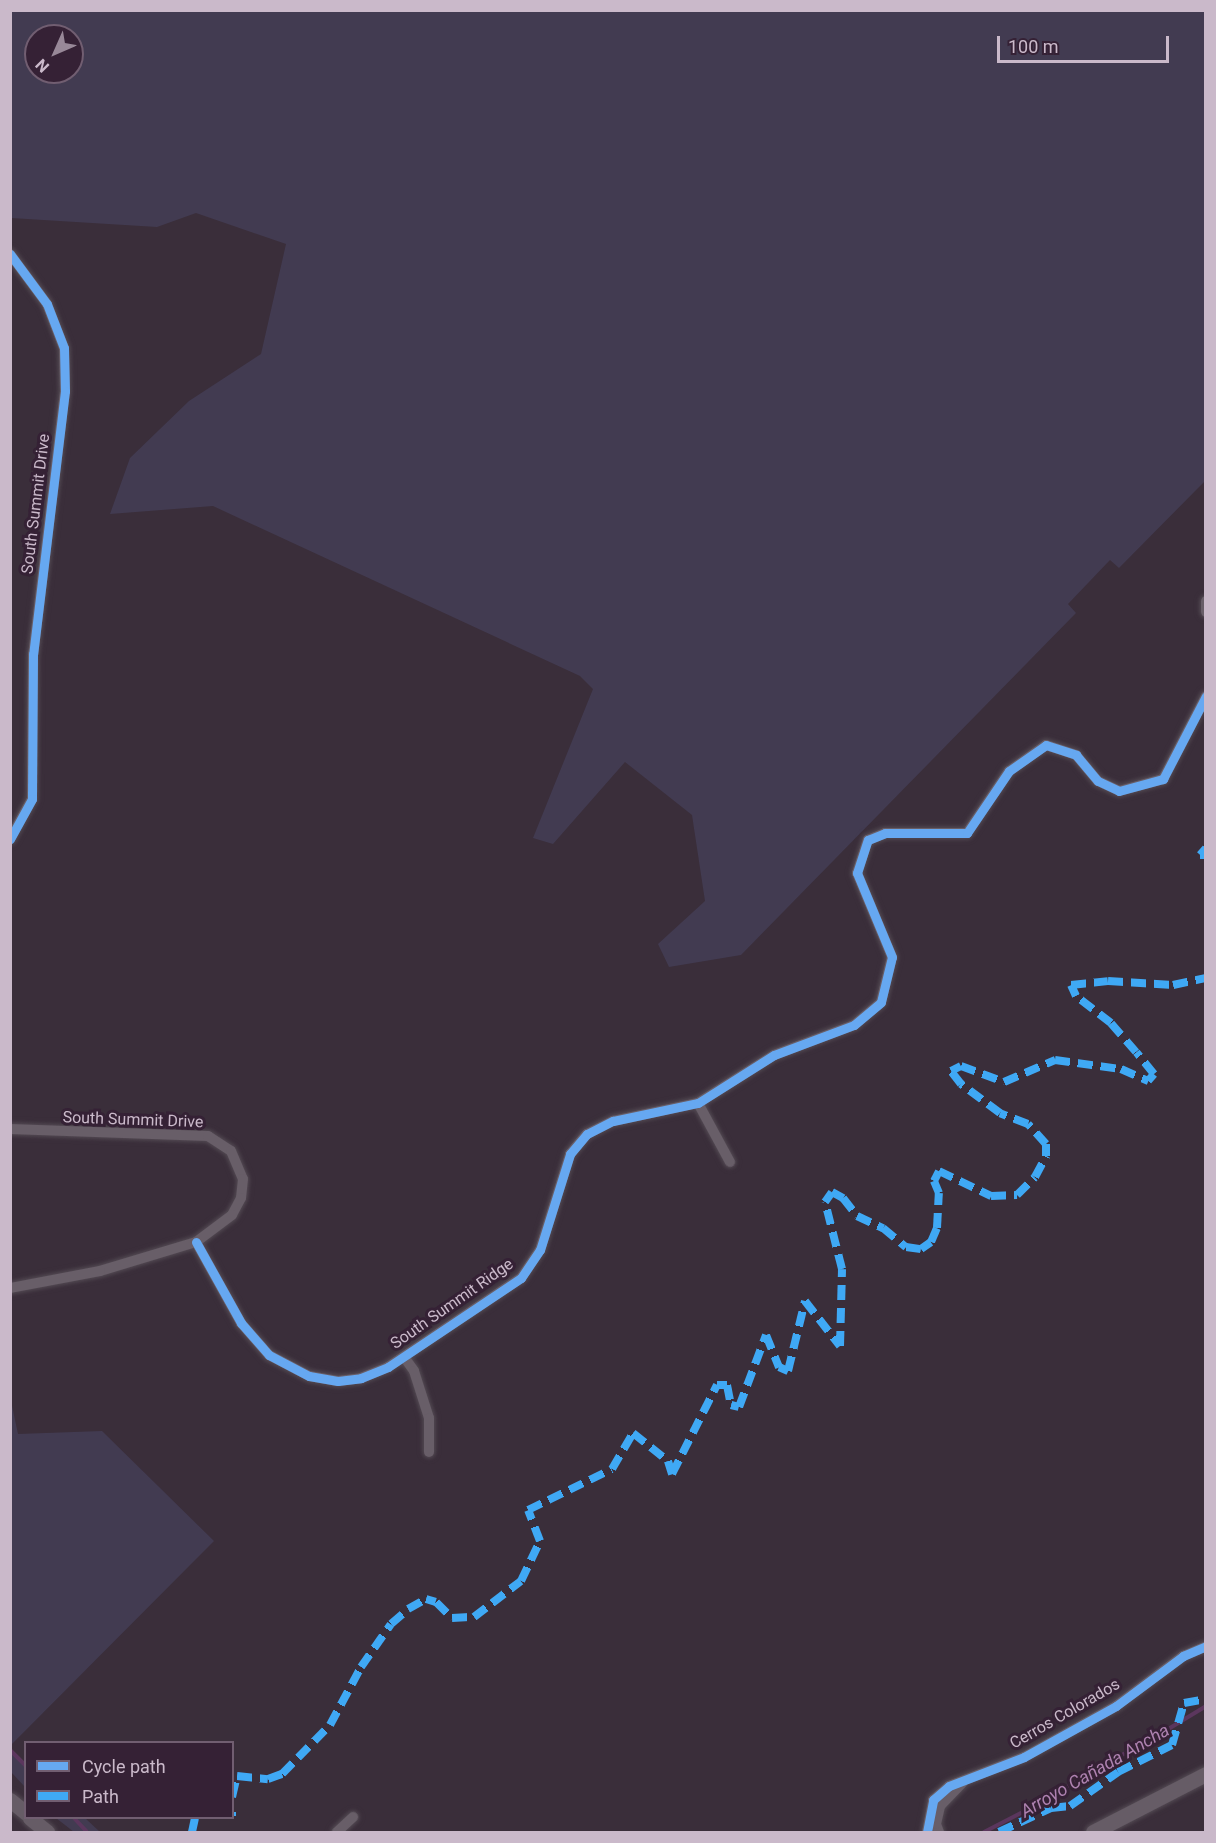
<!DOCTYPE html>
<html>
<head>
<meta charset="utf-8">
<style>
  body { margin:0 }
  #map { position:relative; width:1216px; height:1843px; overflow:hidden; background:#3a2e3a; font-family:Roboto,sans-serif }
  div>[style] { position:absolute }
  .green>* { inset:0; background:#423b51 }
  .stream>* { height:4px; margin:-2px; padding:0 2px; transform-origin:2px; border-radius:2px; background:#5b365d }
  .roads { filter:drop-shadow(0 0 2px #534a53) drop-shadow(0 0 2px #534a53) }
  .street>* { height:10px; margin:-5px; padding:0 5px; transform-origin:5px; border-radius:5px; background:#685e68 }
  .secondary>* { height:15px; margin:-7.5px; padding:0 7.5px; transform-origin:7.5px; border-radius:7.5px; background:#665c66 }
  .quiet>* { height:8px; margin-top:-4px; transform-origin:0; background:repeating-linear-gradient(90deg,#3fa9f5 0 15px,transparent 0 23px) }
  .cycleway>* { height:9px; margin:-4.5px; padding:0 4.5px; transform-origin:4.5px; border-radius:4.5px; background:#66a8f1 }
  span { translate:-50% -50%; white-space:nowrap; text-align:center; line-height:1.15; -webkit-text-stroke:6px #352135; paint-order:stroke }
  .street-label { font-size:16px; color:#cab9ca }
  .water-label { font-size:18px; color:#ae82b0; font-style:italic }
  .frame { position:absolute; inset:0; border:12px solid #cab9ca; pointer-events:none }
  .legend { position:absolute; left:24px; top:1741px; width:210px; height:78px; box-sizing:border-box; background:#352135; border:2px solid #715e71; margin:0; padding:8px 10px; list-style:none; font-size:18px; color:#cab9ca }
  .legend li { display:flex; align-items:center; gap:12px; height:30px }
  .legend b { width:30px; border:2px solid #715e71 }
  .north { position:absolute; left:24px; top:24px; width:60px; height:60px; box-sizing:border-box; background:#352135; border:2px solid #715e71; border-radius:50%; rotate:225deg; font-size:16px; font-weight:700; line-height:24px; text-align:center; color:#cab9ca }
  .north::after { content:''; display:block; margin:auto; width:21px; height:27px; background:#988898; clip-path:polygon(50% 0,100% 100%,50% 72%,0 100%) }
  .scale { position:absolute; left:997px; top:36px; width:172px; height:27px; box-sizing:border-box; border:3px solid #cab9ca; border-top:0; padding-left:8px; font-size:18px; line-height:21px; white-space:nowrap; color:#cab9ca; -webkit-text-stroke:4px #352135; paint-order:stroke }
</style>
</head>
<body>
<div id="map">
  <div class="green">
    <div style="clip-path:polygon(evenodd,10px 11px,1205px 11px,1205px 481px,1119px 568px,1110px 560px,1068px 604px,1076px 613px,741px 955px,669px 967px,658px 944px,705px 901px,692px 815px,625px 762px,553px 844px,533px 838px,593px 689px,580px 676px,213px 506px,110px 514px,130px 458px,189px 401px,261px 354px,286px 244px,196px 213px,157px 227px,11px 218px,10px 11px,36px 36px,72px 36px,72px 72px,36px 72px,36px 36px)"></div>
    <div style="clip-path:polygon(10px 1396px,18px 1434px,102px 1431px,214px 1541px,11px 1745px)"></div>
    <div style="clip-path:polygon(11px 1750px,25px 1764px,25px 1787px,11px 1772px)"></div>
    <div style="clip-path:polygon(56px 1818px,85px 1818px,100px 1832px,74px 1832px)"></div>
  </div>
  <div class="stream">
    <div style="left:10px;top:1750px;width:23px;rotate:45deg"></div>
    <div style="left:74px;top:1818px;width:18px;rotate:47deg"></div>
    <div style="left:984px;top:1832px;width:83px;rotate:-27.2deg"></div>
    <div style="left:1058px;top:1794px;width:44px;rotate:-36.6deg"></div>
    <div style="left:1093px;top:1768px;width:48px;rotate:-24.4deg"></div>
    <div style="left:1137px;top:1748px;width:81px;rotate:-31.3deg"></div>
  </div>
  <div class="roads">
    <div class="street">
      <div style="left:10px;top:254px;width:62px;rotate:53.5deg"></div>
      <div style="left:47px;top:304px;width:47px;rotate:68.9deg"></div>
      <div style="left:64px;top:348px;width:43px;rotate:88.7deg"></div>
      <div style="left:65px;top:391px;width:265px;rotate:96.9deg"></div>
      <div style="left:33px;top:654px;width:145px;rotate:90.4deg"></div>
      <div style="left:32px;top:799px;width:46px;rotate:118.8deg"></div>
      <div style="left:1206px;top:601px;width:11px;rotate:90deg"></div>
      <div style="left:698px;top:1103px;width:67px;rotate:61.5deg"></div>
      <div style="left:10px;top:1129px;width:198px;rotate:2deg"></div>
      <div style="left:208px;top:1136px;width:27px;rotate:33deg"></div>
      <div style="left:231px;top:1151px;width:30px;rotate:67deg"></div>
      <div style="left:243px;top:1179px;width:19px;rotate:96deg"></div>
      <div style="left:241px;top:1198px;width:19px;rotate:118deg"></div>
      <div style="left:232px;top:1215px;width:45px;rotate:143.1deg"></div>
      <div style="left:196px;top:1242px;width:100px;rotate:163.2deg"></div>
      <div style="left:100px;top:1271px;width:92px;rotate:169.3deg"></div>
      <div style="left:196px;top:1242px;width:93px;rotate:60.9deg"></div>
      <div style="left:241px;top:1323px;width:43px;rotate:48.8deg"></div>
      <div style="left:269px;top:1355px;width:45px;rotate:27.7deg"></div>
      <div style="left:309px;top:1376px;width:29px;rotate:10deg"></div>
      <div style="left:338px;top:1381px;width:23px;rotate:-7deg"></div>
      <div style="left:361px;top:1378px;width:29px;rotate:-22deg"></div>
      <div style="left:388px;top:1367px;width:160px;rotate:-33.8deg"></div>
      <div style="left:521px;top:1278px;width:34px;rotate:-56deg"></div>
      <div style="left:540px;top:1250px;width:101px;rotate:-72.6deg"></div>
      <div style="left:570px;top:1154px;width:26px;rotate:-50deg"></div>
      <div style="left:587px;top:1134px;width:29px;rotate:-27deg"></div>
      <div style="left:613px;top:1121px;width:87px;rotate:-12deg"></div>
      <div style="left:698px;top:1103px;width:90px;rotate:-32.3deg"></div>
      <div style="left:774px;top:1055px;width:85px;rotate:-20.6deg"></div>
      <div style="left:854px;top:1025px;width:35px;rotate:-40deg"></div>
      <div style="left:881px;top:1002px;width:46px;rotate:-76.3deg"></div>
      <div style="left:892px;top:957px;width:91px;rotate:-112.6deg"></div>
      <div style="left:857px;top:873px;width:35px;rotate:-72deg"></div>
      <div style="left:868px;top:840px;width:18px;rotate:-22deg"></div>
      <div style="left:885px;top:833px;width:82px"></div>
      <div style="left:967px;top:833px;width:75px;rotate:-55.9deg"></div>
      <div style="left:1009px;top:771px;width:45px;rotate:-35.1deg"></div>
      <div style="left:1046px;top:745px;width:32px;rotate:18deg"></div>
      <div style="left:1076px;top:755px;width:34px;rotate:50deg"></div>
      <div style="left:1098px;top:781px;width:23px;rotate:25deg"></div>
      <div style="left:1119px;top:791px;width:46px;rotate:-15.3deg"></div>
      <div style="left:1163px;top:779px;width:93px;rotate:-62.6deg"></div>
      <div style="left:404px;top:1357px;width:17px;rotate:54deg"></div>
      <div style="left:414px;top:1371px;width:49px;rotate:72.3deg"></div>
      <div style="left:429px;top:1418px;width:34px;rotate:90deg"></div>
      <div style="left:337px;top:1832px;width:22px;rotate:-43deg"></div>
      <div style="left:927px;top:1832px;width:33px;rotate:-79deg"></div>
      <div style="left:933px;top:1800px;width:21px;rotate:-41deg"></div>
      <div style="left:949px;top:1786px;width:80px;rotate:-21.1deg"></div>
      <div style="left:1024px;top:1757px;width:105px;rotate:-29deg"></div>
      <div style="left:1116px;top:1706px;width:84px;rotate:-36.7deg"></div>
      <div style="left:1183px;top:1656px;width:25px;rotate:-23deg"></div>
      <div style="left:939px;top:1832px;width:9px;rotate:-111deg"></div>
      <div style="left:936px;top:1824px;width:18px;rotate:-77deg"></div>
      <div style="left:940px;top:1806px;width:33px;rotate:-46deg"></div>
    </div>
    <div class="secondary">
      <div style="left:10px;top:1800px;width:21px;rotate:39deg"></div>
      <div style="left:30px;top:1818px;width:22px;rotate:39deg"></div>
      <div style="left:1093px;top:1832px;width:127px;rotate:-27.2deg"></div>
    </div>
  </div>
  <div class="quiet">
    <div style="left:1206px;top:848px;width:9px;rotate:131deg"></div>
    <div style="left:1200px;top:855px;width:6px"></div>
    <div style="left:232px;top:1797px;width:22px;rotate:-77deg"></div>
    <div style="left:237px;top:1776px;width:31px;rotate:6deg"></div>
    <div style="left:268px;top:1779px;width:15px;rotate:-20deg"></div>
    <div style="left:282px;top:1774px;width:69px;rotate:-45.6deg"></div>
    <div style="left:330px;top:1725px;width:66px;rotate:-61.9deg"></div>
    <div style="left:361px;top:1667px;width:52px;rotate:-55.1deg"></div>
    <div style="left:391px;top:1624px;width:23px;rotate:-41deg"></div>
    <div style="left:408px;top:1609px;width:21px;rotate:-29deg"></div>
    <div style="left:426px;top:1599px;width:10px;rotate:17deg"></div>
    <div style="left:436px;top:1602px;width:23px;rotate:45deg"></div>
    <div style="left:452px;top:1618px;width:22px;rotate:-3deg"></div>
    <div style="left:474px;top:1617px;width:59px;rotate:-37.5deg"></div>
    <div style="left:521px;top:1581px;width:44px;rotate:-64.6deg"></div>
    <div style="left:540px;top:1541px;width:33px;rotate:-111deg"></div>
    <div style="left:528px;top:1510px;width:93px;rotate:-26deg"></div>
    <div style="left:612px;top:1469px;width:42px;rotate:-59.7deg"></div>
    <div style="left:633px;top:1433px;width:45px;rotate:38.7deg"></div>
    <div style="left:668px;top:1461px;width:14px;rotate:73deg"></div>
    <div style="left:672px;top:1474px;width:100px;rotate:-63.2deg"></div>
    <div style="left:717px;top:1385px;width:10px"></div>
    <div style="left:727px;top:1385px;width:20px;rotate:79deg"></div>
    <div style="left:731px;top:1405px;width:8px;rotate:14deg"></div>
    <div style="left:739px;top:1407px;width:77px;rotate:-69.4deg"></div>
    <div style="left:766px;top:1335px;width:35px;rotate:68deg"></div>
    <div style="left:779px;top:1367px;width:10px;rotate:24deg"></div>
    <div style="left:788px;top:1371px;width:72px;rotate:-76.3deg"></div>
    <div style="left:805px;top:1301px;width:57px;rotate:52.1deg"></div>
    <div style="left:840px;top:1346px;width:77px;rotate:-88.5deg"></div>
    <div style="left:842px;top:1269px;width:69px;rotate:-104.2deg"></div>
    <div style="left:825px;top:1202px;width:12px;rotate:-55deg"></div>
    <div style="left:832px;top:1192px;width:13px;rotate:29deg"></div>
    <div style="left:843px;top:1198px;width:23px;rotate:52deg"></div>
    <div style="left:857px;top:1216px;width:29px;rotate:25deg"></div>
    <div style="left:883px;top:1228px;width:30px;rotate:40deg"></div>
    <div style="left:906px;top:1247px;width:15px;rotate:8deg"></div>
    <div style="left:921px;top:1249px;width:12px;rotate:-35deg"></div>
    <div style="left:931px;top:1242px;width:15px;rotate:-67deg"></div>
    <div style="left:937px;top:1228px;width:35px;rotate:-87deg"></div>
    <div style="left:939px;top:1193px;width:13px;rotate:-113deg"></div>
    <div style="left:934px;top:1181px;width:11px;rotate:-63deg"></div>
    <div style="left:939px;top:1171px;width:58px;rotate:25.7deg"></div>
    <div style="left:991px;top:1196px;width:26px;rotate:-2deg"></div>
    <div style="left:1017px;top:1195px;width:25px;rotate:-45deg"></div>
    <div style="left:1035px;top:1177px;width:24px;rotate:-62deg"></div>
    <div style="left:1046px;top:1156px;width:12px;rotate:-90deg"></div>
    <div style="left:1046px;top:1144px;width:27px;rotate:-132deg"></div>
    <div style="left:1028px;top:1124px;width:30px;rotate:-159deg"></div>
    <div style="left:1000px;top:1113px;width:49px;rotate:-143.4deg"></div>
    <div style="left:961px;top:1084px;width:16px;rotate:-128deg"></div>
    <div style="left:951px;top:1071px;width:11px;rotate:-27deg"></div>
    <div style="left:961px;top:1066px;width:46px;rotate:20.4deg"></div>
    <div style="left:1004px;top:1082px;width:56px;rotate:-23.3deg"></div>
    <div style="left:1055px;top:1060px;width:67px;rotate:7.8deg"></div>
    <div style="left:1121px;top:1069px;width:30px;rotate:24deg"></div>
    <div style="left:1148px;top:1081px;width:9px;rotate:-49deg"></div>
    <div style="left:1154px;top:1074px;width:28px;rotate:-129deg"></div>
    <div style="left:1136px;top:1052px;width:38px;rotate:-131deg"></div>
    <div style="left:1111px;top:1023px;width:44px;rotate:-142.4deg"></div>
    <div style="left:1076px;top:996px;width:12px;rotate:-114deg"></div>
    <div style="left:1071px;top:985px;width:37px;rotate:-6deg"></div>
    <div style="left:1108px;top:981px;width:65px;rotate:3.5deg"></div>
    <div style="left:1173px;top:985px;width:34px;rotate:-12deg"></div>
    <div style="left:232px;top:1812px;width:4px;rotate:90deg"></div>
    <div style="left:192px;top:1832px;width:14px;rotate:-78deg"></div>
    <div style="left:999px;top:1832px;width:57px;rotate:-24.8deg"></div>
    <div style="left:1051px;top:1808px;width:19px;rotate:-6deg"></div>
    <div style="left:1070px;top:1806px;width:59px;rotate:-35.3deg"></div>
    <div style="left:1118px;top:1772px;width:60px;rotate:-26.6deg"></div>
    <div style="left:1172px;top:1745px;width:44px;rotate:-74.1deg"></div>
    <div style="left:1184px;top:1703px;width:22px;rotate:-10deg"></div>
  </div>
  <div class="cycleway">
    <div style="left:10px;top:254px;width:62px;rotate:53.5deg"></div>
    <div style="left:47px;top:304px;width:47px;rotate:68.9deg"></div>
    <div style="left:64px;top:348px;width:43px;rotate:88.7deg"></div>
    <div style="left:65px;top:391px;width:265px;rotate:96.9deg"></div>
    <div style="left:33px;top:654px;width:145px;rotate:90.4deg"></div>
    <div style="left:32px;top:799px;width:46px;rotate:118.8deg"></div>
    <div style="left:196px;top:1242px;width:93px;rotate:60.9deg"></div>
    <div style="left:241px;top:1323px;width:43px;rotate:48.8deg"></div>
    <div style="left:269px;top:1355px;width:45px;rotate:27.7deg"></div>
    <div style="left:309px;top:1376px;width:29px;rotate:10deg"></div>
    <div style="left:338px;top:1381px;width:23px;rotate:-7deg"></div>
    <div style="left:361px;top:1378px;width:29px;rotate:-22deg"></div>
    <div style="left:388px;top:1367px;width:160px;rotate:-33.8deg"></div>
    <div style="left:521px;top:1278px;width:34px;rotate:-56deg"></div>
    <div style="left:540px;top:1250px;width:101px;rotate:-72.6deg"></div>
    <div style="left:570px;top:1154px;width:26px;rotate:-50deg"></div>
    <div style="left:587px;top:1134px;width:29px;rotate:-27deg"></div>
    <div style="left:613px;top:1121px;width:87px;rotate:-12deg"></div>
    <div style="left:698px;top:1103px;width:90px;rotate:-32.3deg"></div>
    <div style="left:774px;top:1055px;width:85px;rotate:-20.6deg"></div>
    <div style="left:854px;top:1025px;width:35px;rotate:-40deg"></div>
    <div style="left:881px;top:1002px;width:46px;rotate:-76.3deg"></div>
    <div style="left:892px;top:957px;width:91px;rotate:-112.6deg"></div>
    <div style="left:857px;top:873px;width:35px;rotate:-72deg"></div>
    <div style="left:868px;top:840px;width:18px;rotate:-22deg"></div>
    <div style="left:885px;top:833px;width:82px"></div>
    <div style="left:967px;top:833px;width:75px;rotate:-55.9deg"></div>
    <div style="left:1009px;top:771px;width:45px;rotate:-35.1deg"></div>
    <div style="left:1046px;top:745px;width:32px;rotate:18deg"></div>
    <div style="left:1076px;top:755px;width:34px;rotate:50deg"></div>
    <div style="left:1098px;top:781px;width:23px;rotate:25deg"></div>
    <div style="left:1119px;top:791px;width:46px;rotate:-15.3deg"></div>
    <div style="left:1163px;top:779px;width:93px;rotate:-62.6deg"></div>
    <div style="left:927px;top:1832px;width:33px;rotate:-79deg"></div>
    <div style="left:933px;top:1800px;width:21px;rotate:-41deg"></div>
    <div style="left:949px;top:1786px;width:80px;rotate:-21.1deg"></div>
    <div style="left:1024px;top:1757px;width:105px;rotate:-29deg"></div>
    <div style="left:1116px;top:1706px;width:84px;rotate:-36.7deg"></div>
    <div style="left:1183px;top:1656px;width:25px;rotate:-23deg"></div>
  </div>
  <div class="street-label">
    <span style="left:36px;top:504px;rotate:-83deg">South Summit Drive</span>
    <span style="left:133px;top:1120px;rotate:2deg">South Summit Drive</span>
    <span style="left:452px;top:1304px;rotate:-35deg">South Summit Ridge</span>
    <span style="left:1065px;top:1714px;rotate:-30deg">Cerros Colorados</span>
  </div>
  <div class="water-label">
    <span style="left:1095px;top:1771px;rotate:-30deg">Arroyo Cañada Ancha</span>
  </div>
  <div class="frame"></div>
  <ul class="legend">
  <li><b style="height:8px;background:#66a8f1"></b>Cycle path</li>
  <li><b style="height:8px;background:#3fa9f5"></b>Path</li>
  </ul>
  <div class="north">N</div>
  <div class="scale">100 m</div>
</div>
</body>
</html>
